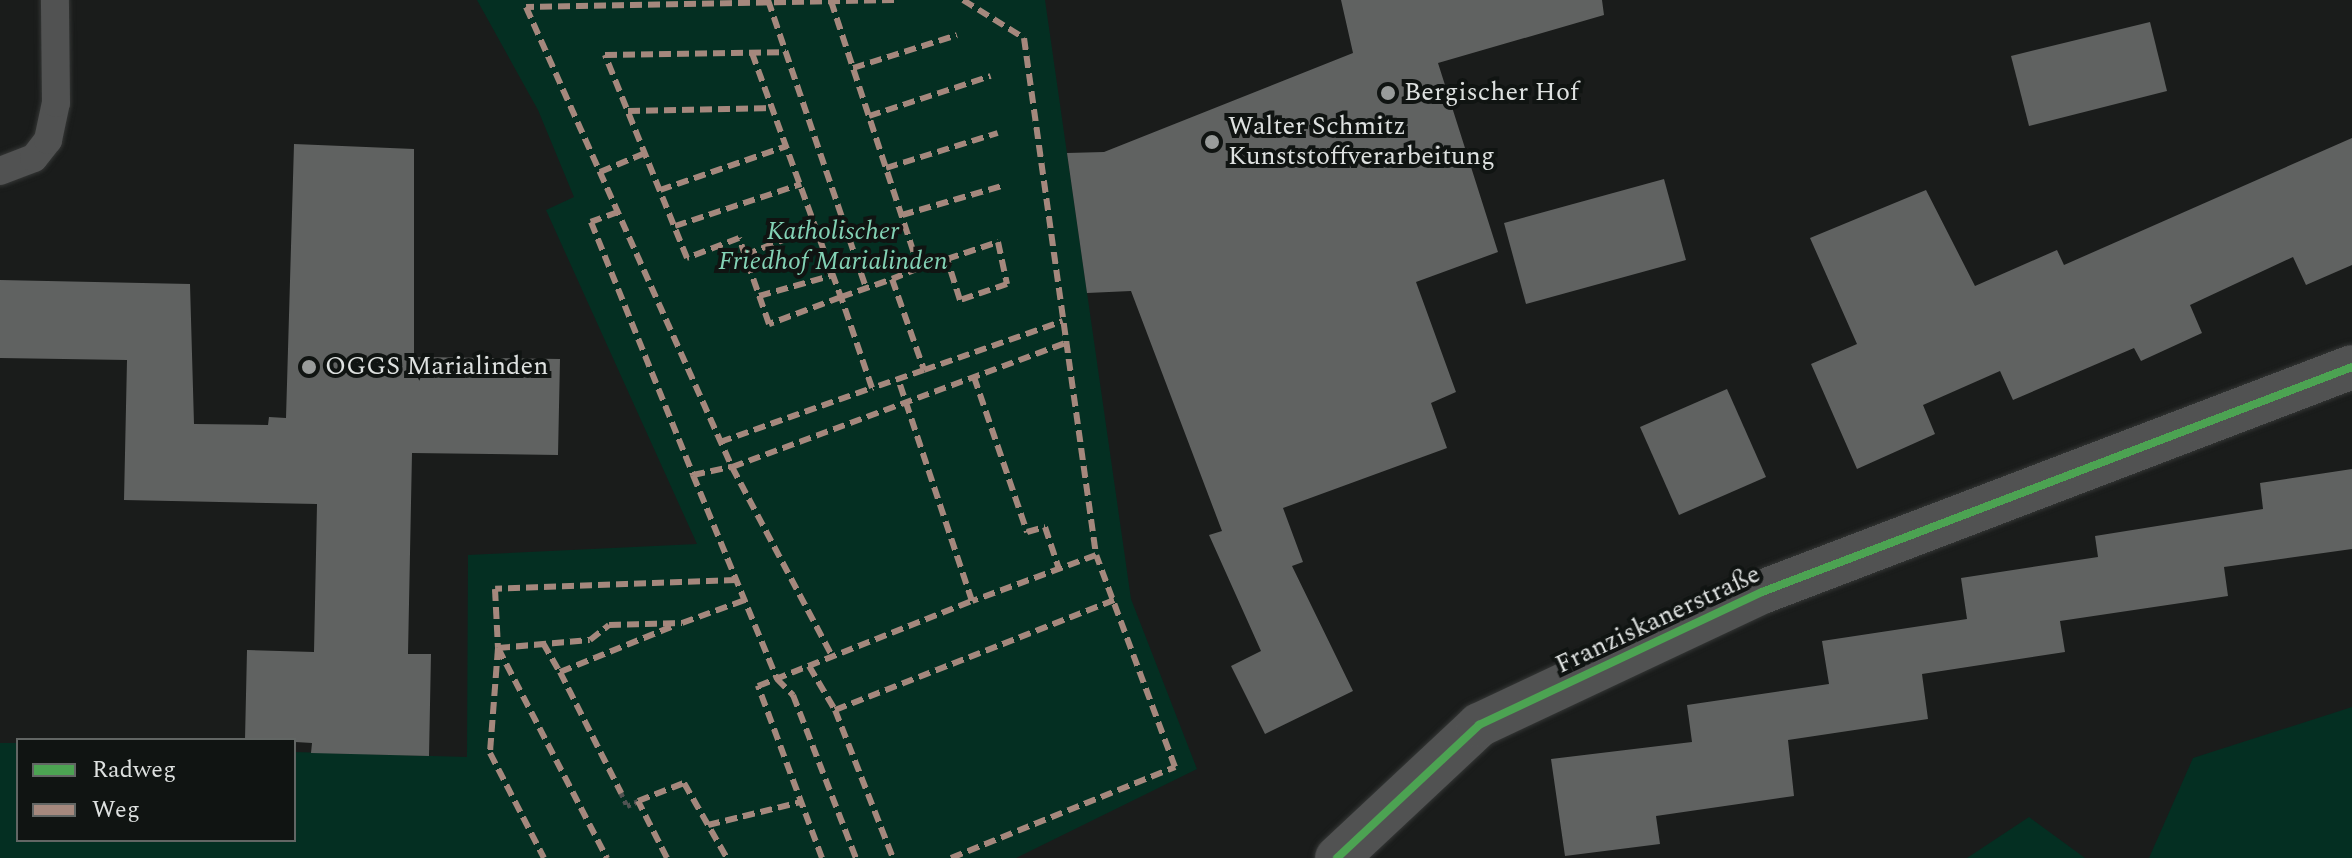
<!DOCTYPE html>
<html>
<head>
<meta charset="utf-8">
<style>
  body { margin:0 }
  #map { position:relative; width:2352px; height:858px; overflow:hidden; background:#1a1c1b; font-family:Spectral,serif }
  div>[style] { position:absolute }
  .green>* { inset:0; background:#042f22 }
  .building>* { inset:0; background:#606261 }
  .path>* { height:5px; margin-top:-2.5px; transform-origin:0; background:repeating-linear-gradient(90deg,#515352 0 4px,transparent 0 8px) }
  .roads { filter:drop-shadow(0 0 2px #343635) drop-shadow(0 0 2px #343635) }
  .lane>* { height:28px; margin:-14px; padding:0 14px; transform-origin:14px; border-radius:14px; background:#515252 }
  .street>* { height:44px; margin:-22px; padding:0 22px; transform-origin:22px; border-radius:22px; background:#515252 }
  .quiet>* { height:6px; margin-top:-3px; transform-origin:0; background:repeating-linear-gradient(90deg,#a5887d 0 12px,transparent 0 18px) }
  .cycleway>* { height:8px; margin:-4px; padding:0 4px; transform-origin:4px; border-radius:4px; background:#4ca352 }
  .dots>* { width:22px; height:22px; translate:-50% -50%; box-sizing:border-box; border:4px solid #101412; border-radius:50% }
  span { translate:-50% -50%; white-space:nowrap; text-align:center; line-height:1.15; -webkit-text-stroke:8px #101412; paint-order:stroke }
  .poi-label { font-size:26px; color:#dee1e0 }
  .left { translate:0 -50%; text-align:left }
  .park-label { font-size:26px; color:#83d2b5; font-style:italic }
  .street-label { font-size:26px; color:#dee1e0 }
  .legend { position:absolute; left:16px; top:738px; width:280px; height:104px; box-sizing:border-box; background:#101412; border:2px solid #626664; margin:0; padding:10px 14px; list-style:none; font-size:24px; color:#dee1e0 }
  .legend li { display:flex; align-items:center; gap:16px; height:40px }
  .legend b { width:40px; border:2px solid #626664 }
</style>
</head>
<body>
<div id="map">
  <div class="green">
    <div style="clip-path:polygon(477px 0,1045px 0,1131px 599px,1197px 769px,1016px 858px,0 858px,0 743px,18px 743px,18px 840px,294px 840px,294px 752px,467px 757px,468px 555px,697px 544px,546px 210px,574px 197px,538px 110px)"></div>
    <div style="clip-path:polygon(2352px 707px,2352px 858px,2149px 858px,2193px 758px)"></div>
    <div style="clip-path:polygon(2029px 817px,2085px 858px,1967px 858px)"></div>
  </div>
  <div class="building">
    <div style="clip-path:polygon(1341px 0,1602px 0,1604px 15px,1438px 63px,1498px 252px,1416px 282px,1456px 392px,1431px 403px,1447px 448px,1283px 508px,1303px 562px,1292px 566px,1353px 691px,1265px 734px,1231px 666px,1261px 651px,1209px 535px,1222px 531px,1131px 291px,1087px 293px,1067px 153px,1104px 152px,1353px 53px)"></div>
    <div style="clip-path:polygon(2150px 22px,2167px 91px,2029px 126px,2011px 56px)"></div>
    <div style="clip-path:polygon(2352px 138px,2352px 265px,2306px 285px,2293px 257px,2190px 305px,2202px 333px,2141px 361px,2134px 348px,2013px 400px,2000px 371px,1923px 405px,1935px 434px,1857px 469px,1811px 364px,1857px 344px,1810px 238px,1926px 190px,1975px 286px,2057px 250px,2064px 265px)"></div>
    <div style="clip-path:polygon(294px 144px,414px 149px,414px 357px,560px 359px,558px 455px,412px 453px,408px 654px,431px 654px,429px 756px,311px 753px,312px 743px,245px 739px,247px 650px,314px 652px,317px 504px,124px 500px,127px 360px,0 358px,0 280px,190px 284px,194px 424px,268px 425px,269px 417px,286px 418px)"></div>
    <div style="clip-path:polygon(1664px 179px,1686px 260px,1526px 304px,1504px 223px)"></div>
    <div style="clip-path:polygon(1727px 389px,1766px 477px,1679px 515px,1640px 427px)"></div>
    <div style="clip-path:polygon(2352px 469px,2352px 549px,2224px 567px,2228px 596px,2060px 621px,2065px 652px,1922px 674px,1928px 719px,1788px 740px,1794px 796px,1656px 816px,1660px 844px,1565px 856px,1551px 759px,1692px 742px,1687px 705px,1829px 684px,1822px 641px,1967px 619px,1961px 578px,2098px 557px,2095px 536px,2263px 509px,2260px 483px)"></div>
  </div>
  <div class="path">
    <div style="left:621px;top:793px;width:14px;rotate:65deg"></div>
    <div style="left:627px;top:806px;width:12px;rotate:-24deg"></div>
  </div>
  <div class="roads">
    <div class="lane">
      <div style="left:0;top:171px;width:36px;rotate:-21deg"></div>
      <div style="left:34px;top:158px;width:23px;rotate:-52deg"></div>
      <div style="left:48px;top:140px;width:38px;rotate:-78deg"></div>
      <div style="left:56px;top:103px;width:103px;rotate:-90.6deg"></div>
    </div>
    <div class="street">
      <div style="left:1337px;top:858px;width:195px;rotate:-43.1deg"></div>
      <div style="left:1479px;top:725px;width:313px;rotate:-25.2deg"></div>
      <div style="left:1762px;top:592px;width:631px;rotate:-20.87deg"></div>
    </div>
  </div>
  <div class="quiet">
    <div style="left:768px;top:0;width:304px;rotate:71.2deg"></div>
    <div style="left:894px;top:0;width:368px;rotate:178.9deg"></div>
    <div style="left:526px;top:7px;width:504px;rotate:65.88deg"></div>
    <div style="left:732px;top:467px;width:356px;rotate:-20.4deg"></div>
    <div style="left:963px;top:0;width:72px;rotate:31.9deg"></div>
    <div style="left:1024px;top:38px;width:522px;rotate:82.07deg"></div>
    <div style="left:1096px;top:555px;width:132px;rotate:159.6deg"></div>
    <div style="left:831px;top:1px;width:281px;rotate:71.8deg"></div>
    <div style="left:919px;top:268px;width:29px;rotate:158deg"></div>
    <div style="left:752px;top:53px;width:260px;rotate:70deg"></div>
    <div style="left:841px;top:297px;width:77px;rotate:159.4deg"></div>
    <div style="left:769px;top:324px;width:91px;rotate:-109.2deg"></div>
    <div style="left:739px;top:238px;width:56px;rotate:159deg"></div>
    <div style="left:687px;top:258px;width:219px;rotate:-112deg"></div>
    <div style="left:605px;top:55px;width:181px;rotate:-0.9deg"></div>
    <div style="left:853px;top:68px;width:109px;rotate:-17.6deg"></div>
    <div style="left:628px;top:111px;width:144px;rotate:-1.2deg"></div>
    <div style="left:869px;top:116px;width:128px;rotate:-18.2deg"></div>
    <div style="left:886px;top:168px;width:117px;rotate:-17.4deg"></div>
    <div style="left:600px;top:172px;width:49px;rotate:-22.9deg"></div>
    <div style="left:660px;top:190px;width:134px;rotate:-19.1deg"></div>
    <div style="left:618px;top:212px;width:29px;rotate:160deg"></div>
    <div style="left:591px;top:222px;width:273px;rotate:68deg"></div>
    <div style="left:693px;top:475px;width:40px;rotate:-12deg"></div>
    <div style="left:732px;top:467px;width:214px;rotate:62.1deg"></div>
    <div style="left:902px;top:215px;width:107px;rotate:-16.2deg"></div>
    <div style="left:675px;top:226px;width:133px;rotate:-18.4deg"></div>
    <div style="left:745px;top:255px;width:76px;rotate:-21.5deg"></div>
    <div style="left:919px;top:268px;width:29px;rotate:-18deg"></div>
    <div style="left:947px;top:259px;width:54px;rotate:-18.4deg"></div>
    <div style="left:998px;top:242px;width:43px;rotate:77.9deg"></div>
    <div style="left:1007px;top:284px;width:50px;rotate:161.2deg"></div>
    <div style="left:960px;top:300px;width:43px;rotate:-107.6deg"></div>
    <div style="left:892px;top:279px;width:96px;rotate:70.6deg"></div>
    <div style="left:924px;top:370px;width:55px;rotate:160.9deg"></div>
    <div style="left:872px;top:388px;width:96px;rotate:-108.8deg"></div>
    <div style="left:841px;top:297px;width:54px;rotate:-19.4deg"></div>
    <div style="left:759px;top:296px;width:77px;rotate:-15.8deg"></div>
    <div style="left:924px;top:370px;width:147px;rotate:-19.4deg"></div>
    <div style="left:974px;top:377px;width:164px;rotate:71.1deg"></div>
    <div style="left:1027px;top:532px;width:19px;rotate:-16deg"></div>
    <div style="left:1045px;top:527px;width:44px;rotate:71.6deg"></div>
    <div style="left:720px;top:442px;width:161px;rotate:-19.6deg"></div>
    <div style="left:693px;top:475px;width:221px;rotate:67.6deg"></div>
    <div style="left:777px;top:679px;width:23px;rotate:45deg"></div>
    <div style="left:793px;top:695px;width:175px;rotate:68.9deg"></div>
    <div style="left:736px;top:580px;width:241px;rotate:177.9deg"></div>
    <div style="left:495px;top:589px;width:59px;rotate:87.1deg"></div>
    <div style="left:498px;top:648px;width:92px;rotate:-5deg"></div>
    <div style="left:590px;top:640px;width:24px;rotate:-38deg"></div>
    <div style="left:609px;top:625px;width:73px;rotate:-1.6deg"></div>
    <div style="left:682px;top:623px;width:67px;rotate:-20.1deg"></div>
    <div style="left:543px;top:643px;width:34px;rotate:60deg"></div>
    <div style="left:560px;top:672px;width:120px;rotate:-22.1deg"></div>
    <div style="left:498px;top:648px;width:237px;rotate:62.6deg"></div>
    <div style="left:498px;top:648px;width:105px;rotate:94.4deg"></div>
    <div style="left:490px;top:753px;width:118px;rotate:62.8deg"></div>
    <div style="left:809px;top:666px;width:51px;rotate:59.4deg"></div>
    <div style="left:835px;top:710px;width:300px;rotate:-21.5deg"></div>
    <div style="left:560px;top:672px;width:136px;rotate:63.2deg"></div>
    <div style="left:835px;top:710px;width:159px;rotate:68.6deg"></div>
    <div style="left:708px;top:825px;width:96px;rotate:-13.9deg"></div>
    <div style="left:667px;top:858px;width:64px;rotate:-117deg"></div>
    <div style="left:638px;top:801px;width:49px;rotate:-21.4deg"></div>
    <div style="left:684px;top:783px;width:86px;rotate:60.2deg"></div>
    <div style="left:822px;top:858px;width:184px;rotate:-110.4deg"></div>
    <div style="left:758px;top:686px;width:230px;rotate:-21.7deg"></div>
    <div style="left:972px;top:601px;width:234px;rotate:-108.4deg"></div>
    <div style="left:951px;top:858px;width:242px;rotate:-22.1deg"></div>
    <div style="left:1175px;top:767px;width:226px;rotate:-110.4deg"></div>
  </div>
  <div class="cycleway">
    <div style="left:1337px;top:858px;width:195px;rotate:-43.1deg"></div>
    <div style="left:1479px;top:725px;width:313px;rotate:-25.2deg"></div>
    <div style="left:1762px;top:592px;width:631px;rotate:-20.87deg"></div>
  </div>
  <div class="dots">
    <div style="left:1388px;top:93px;background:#999c9b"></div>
    <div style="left:1212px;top:142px;background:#999c9b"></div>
    <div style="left:309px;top:367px;background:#999c9b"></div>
  </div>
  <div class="poi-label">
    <span class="left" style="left:1404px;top:93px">Bergischer Hof</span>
    <span class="left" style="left:1228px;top:142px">Walter Schmitz<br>Kunststoffverarbeitung</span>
    <span class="left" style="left:325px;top:367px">OGGS Marialinden</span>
  </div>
  <div class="park-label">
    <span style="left:833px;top:247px">Katholischer<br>Friedhof Marialinden</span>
  </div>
  <div class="street-label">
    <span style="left:1658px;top:620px;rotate:-25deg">Franziskanerstraße</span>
  </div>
  <ul class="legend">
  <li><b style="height:10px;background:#4ca352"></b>Radweg</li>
  <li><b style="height:10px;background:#a5887d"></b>Weg</li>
  </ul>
</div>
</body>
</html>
